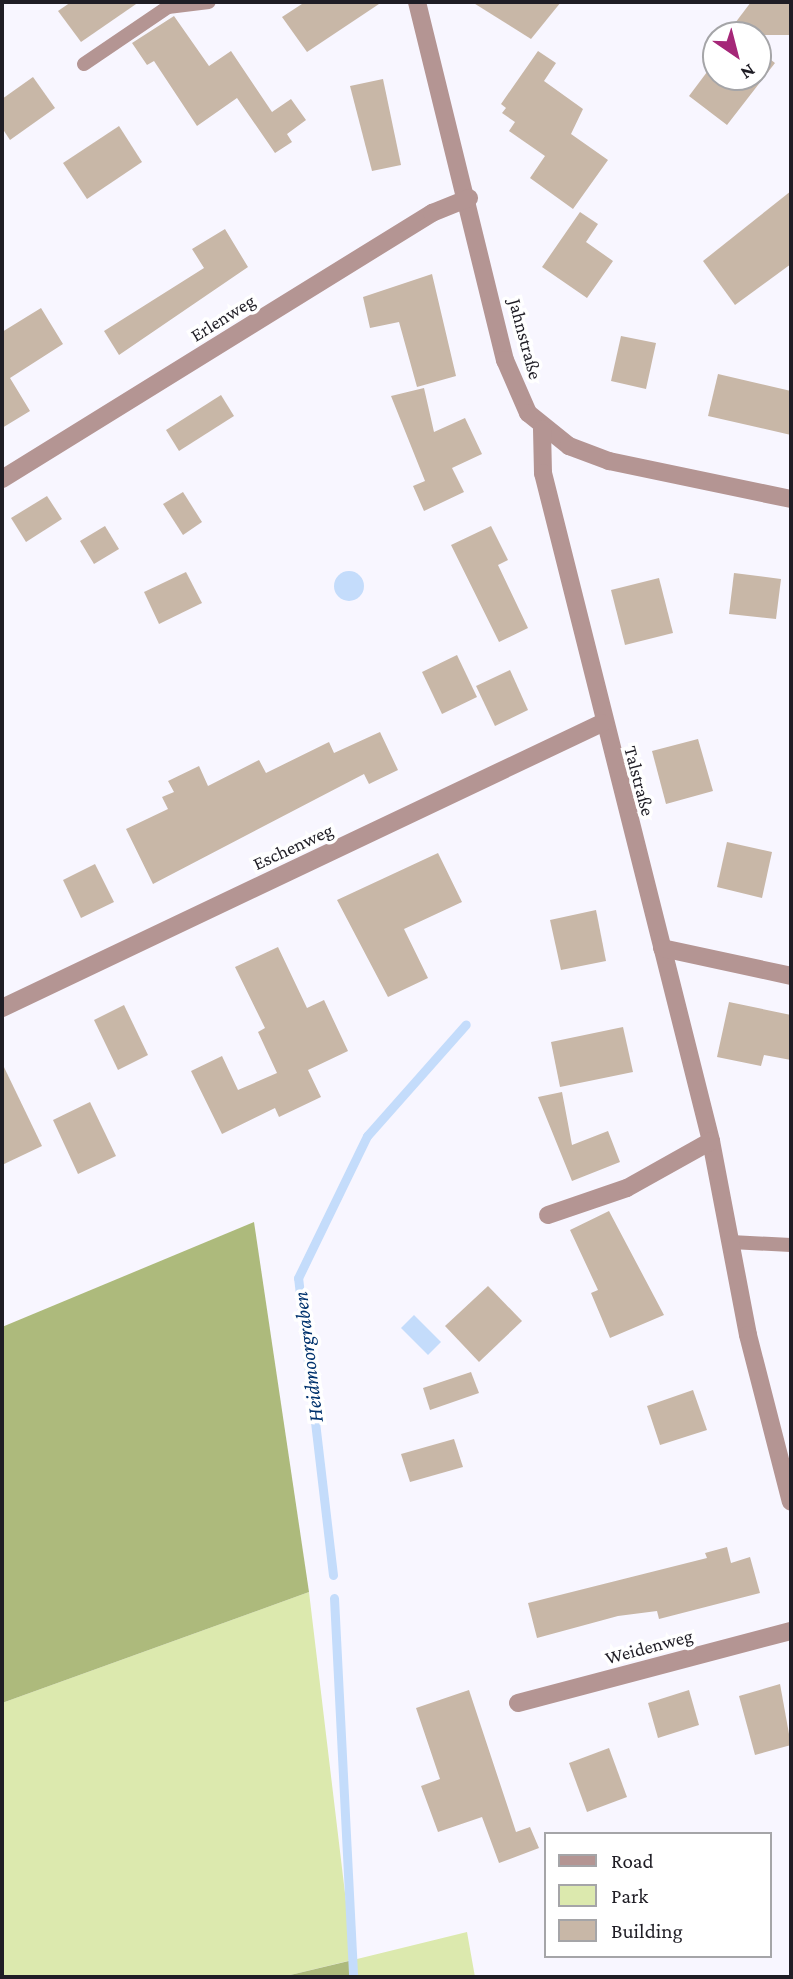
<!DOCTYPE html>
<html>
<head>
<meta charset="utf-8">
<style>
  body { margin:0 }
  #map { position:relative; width:793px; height:1979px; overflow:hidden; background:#f8f6ff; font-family:"Crimson Pro",serif }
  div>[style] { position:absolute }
  .green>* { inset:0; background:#dce9ae }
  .forest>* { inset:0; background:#adba7c }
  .water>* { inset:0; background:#c4dcfb }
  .round { border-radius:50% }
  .stream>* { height:9px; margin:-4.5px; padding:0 4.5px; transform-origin:4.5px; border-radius:4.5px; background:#c4dcfb }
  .building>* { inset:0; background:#c8b7a7 }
  .lane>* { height:14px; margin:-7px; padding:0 7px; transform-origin:7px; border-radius:7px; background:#b49593 }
  .street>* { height:18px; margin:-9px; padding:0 9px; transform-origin:9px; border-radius:9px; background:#b49593 }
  span { translate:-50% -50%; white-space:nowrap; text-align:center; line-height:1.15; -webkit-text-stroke:7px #fff; paint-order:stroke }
  .street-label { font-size:19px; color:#1f1d25 }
  .water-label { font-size:21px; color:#00326d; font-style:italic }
  .frame { position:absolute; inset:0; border:4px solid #1f1d25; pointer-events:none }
  .legend { position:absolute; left:544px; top:1832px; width:228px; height:126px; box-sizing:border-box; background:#fff; border:2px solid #a5a5a8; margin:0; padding:9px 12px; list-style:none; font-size:21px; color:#1f1d25 }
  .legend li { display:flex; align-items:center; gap:14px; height:35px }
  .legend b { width:35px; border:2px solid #a5a5a8 }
  .north { position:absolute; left:702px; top:21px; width:70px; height:70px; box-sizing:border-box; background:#fff; border:2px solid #a5a5a8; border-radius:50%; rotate:145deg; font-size:19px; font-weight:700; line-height:28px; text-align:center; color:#1f1d25 }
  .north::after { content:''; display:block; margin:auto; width:24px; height:32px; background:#a52778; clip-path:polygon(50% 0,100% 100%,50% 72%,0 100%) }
</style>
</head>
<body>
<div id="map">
  <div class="green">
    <div style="clip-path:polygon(309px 1592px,353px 1960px,467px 1932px,475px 1977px,353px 1977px,352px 1960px,282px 1977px,2px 1977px,2px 1703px)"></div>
  </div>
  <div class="forest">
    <div style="clip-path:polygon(254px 1222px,309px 1592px,2px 1703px,2px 1327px)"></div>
    <div style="clip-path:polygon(353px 1960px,353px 1977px,282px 1977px)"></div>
  </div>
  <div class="water">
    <div class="round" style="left:334px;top:571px;width:30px;height:30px"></div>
    <div style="clip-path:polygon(414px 1315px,441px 1342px,428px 1355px,401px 1328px)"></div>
  </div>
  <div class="stream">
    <div style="left:333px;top:1575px;width:299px;rotate:-96.7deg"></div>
    <div style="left:298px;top:1278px;width:158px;rotate:-64.1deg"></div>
    <div style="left:367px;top:1136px;width:149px;rotate:-48.5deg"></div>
    <div style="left:334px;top:1598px;width:379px;rotate:87.1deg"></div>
  </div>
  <div class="building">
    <div style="clip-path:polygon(71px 2px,139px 2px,81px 42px,58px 11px)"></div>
    <div style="clip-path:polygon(305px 2px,382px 2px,307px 52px,282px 17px)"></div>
    <div style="clip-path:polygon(472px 2px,561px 2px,531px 39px)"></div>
    <div style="clip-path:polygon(751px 2px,791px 2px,791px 35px,726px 35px)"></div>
    <div style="clip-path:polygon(174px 16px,209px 66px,231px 51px,272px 112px,291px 99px,306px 120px,287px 134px,292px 142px,275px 153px,237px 98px,197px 126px,154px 61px,147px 65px,132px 43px)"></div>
    <div style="clip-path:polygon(758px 50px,775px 63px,727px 125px,689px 96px,716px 60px,716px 77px,758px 77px)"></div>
    <div style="clip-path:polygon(538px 51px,556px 63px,544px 81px,583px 109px,571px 134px,608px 160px,573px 209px,530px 178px,545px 156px,509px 131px,515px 122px,502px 113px,506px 108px,501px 104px)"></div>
    <div style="clip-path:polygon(33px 77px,55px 108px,10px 140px,2px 128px,2px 99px)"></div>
    <div style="clip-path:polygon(383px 79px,401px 165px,372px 171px,350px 86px)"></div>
    <div style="clip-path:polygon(119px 126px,142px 162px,87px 199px,63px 163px)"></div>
    <div style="clip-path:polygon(791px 191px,791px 264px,735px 305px,703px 261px)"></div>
    <div style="clip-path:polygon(580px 212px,598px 224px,586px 242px,613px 261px,587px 298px,542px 267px)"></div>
    <div style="clip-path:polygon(225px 229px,248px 267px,119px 355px,104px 331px,204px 268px,192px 249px)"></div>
    <div style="clip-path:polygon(432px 274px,456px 376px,417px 387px,399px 322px,370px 328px,363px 297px)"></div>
    <div style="clip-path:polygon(41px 308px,63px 344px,10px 378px,30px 411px,2px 428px,2px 332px)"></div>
    <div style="clip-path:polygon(621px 336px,656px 343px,646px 389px,611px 381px)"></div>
    <div style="clip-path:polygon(718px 374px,791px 391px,791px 435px,708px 416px)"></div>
    <div style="clip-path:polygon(424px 388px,434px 432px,465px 418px,482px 454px,452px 468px,464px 492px,424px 511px,413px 486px,425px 481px,391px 396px)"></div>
    <div style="clip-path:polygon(221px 395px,234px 416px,179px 451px,166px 430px)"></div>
    <div style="clip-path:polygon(183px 492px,202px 522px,183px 535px,163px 504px)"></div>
    <div style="clip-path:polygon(47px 496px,62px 519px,26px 542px,11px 518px)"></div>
    <div style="clip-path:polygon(105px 526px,119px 549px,94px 564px,80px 541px)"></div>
    <div style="clip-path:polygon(491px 526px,508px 560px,498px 565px,528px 628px,499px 642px,451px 545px)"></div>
    <div style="clip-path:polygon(186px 572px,202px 603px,159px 624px,144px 592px)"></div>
    <div style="clip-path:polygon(734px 573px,781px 579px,776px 619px,729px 614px)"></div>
    <div style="clip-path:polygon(659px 578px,673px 633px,625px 645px,611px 590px)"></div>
    <div style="clip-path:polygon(457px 655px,477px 697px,442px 714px,422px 672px)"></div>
    <div style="clip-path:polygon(510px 670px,528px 710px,495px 726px,476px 686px)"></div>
    <div style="clip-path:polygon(380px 732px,398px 770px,369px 784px,364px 774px,153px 884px,126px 829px,168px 809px,162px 797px,174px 792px,168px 781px,199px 766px,208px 786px,259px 760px,266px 773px,329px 742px,334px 753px)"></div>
    <div style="clip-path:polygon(698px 739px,713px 791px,666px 804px,652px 751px)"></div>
    <div style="clip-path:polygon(727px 842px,772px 852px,762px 898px,717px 887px)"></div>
    <div style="clip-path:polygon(438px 853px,462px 902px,404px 929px,428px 978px,388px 997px,337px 900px)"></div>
    <div style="clip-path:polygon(95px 864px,114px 902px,81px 918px,63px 880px)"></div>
    <div style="clip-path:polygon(596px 910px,606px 961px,561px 970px,550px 920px)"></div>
    <div style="clip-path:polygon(278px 947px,307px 1008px,324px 1000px,348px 1051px,308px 1070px,321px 1097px,279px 1117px,275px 1108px,222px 1134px,191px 1071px,222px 1056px,238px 1090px,277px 1073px,258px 1032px,265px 1028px,235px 967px)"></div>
    <div style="clip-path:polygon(729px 1002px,791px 1015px,791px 1060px,764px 1055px,761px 1066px,717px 1057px)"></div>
    <div style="clip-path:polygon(124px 1005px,148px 1055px,118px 1070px,94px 1020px)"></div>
    <div style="clip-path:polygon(623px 1027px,633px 1072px,560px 1087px,551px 1042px)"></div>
    <div style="clip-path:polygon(2px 1063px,42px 1146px,2px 1165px)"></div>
    <div style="clip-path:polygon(562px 1092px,572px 1145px,608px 1131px,620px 1162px,572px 1181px,538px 1097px)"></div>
    <div style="clip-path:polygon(90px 1102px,116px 1156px,78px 1174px,53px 1120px)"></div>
    <div style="clip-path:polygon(609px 1211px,664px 1315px,610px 1338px,591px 1293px,598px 1290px,570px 1230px)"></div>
    <div style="clip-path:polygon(488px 1286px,522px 1321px,479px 1362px,445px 1326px)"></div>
    <div style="clip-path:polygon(471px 1372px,479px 1393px,430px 1410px,423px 1388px)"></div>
    <div style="clip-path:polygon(693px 1390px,707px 1430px,660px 1445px,647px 1406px)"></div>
    <div style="clip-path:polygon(454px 1439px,463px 1467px,410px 1482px,401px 1454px)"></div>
    <div style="clip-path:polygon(727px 1547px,731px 1563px,750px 1557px,760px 1593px,659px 1619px,657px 1611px,618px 1616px,537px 1638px,528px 1603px,707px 1558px,705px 1553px)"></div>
    <div style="clip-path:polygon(780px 1684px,791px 1745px,755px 1755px,739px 1696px)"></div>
    <div style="clip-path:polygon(469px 1690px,516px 1832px,530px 1827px,539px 1848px,499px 1863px,482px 1817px,438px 1832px,421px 1786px,440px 1779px,416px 1708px)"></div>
    <div style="clip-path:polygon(689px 1690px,699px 1725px,658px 1738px,648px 1703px)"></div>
    <div style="clip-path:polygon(609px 1748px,627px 1797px,587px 1812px,569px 1763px)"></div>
  </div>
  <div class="lane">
    <div style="left:84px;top:64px;width:102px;rotate:-34.2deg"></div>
    <div style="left:168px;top:7px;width:41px;rotate:-7deg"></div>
    <div style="left:731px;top:1242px;width:60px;rotate:2.9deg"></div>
  </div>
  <div class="street">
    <div style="left:417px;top:2px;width:369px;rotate:76.2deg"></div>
    <div style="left:505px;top:360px;width:58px;rotate:66.5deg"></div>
    <div style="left:528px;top:413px;width:53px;rotate:38.8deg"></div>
    <div style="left:569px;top:446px;width:43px;rotate:20.6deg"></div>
    <div style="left:609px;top:461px;width:186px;rotate:11.8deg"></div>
    <div style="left:542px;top:429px;width:44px;rotate:88.7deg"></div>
    <div style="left:543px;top:473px;width:689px;rotate:75.88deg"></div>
    <div style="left:711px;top:1141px;width:197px;rotate:79.2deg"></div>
    <div style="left:748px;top:1335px;width:172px;rotate:75.6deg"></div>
    <div style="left:2px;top:479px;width:506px;rotate:-31.74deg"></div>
    <div style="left:432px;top:213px;width:40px;rotate:-22deg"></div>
    <div style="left:662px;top:948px;width:132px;rotate:12.2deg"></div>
    <div style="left:2px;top:1008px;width:664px;rotate:-25.41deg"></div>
    <div style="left:548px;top:1215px;width:83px;rotate:-18.9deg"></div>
    <div style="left:627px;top:1188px;width:96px;rotate:-29.2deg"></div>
    <div style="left:518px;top:1703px;width:282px;rotate:-14.8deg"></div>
  </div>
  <div class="street-label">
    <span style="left:223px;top:318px;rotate:-32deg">Erlenweg</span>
    <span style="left:525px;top:339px;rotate:75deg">Jahnstraße</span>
    <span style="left:639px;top:781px;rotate:75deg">Talstraße</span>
    <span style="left:293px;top:847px;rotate:-25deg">Eschenweg</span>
    <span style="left:649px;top:1647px;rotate:-15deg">Weidenweg</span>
  </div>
  <div class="water-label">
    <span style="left:308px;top:1357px;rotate:-97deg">Heidmoorgraben</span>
  </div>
  <div class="frame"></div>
  <ul class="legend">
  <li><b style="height:9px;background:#b49593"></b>Road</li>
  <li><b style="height:19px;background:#dce9ae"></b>Park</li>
  <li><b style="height:19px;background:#c8b7a7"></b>Building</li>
  </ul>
  <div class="north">N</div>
</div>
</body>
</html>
